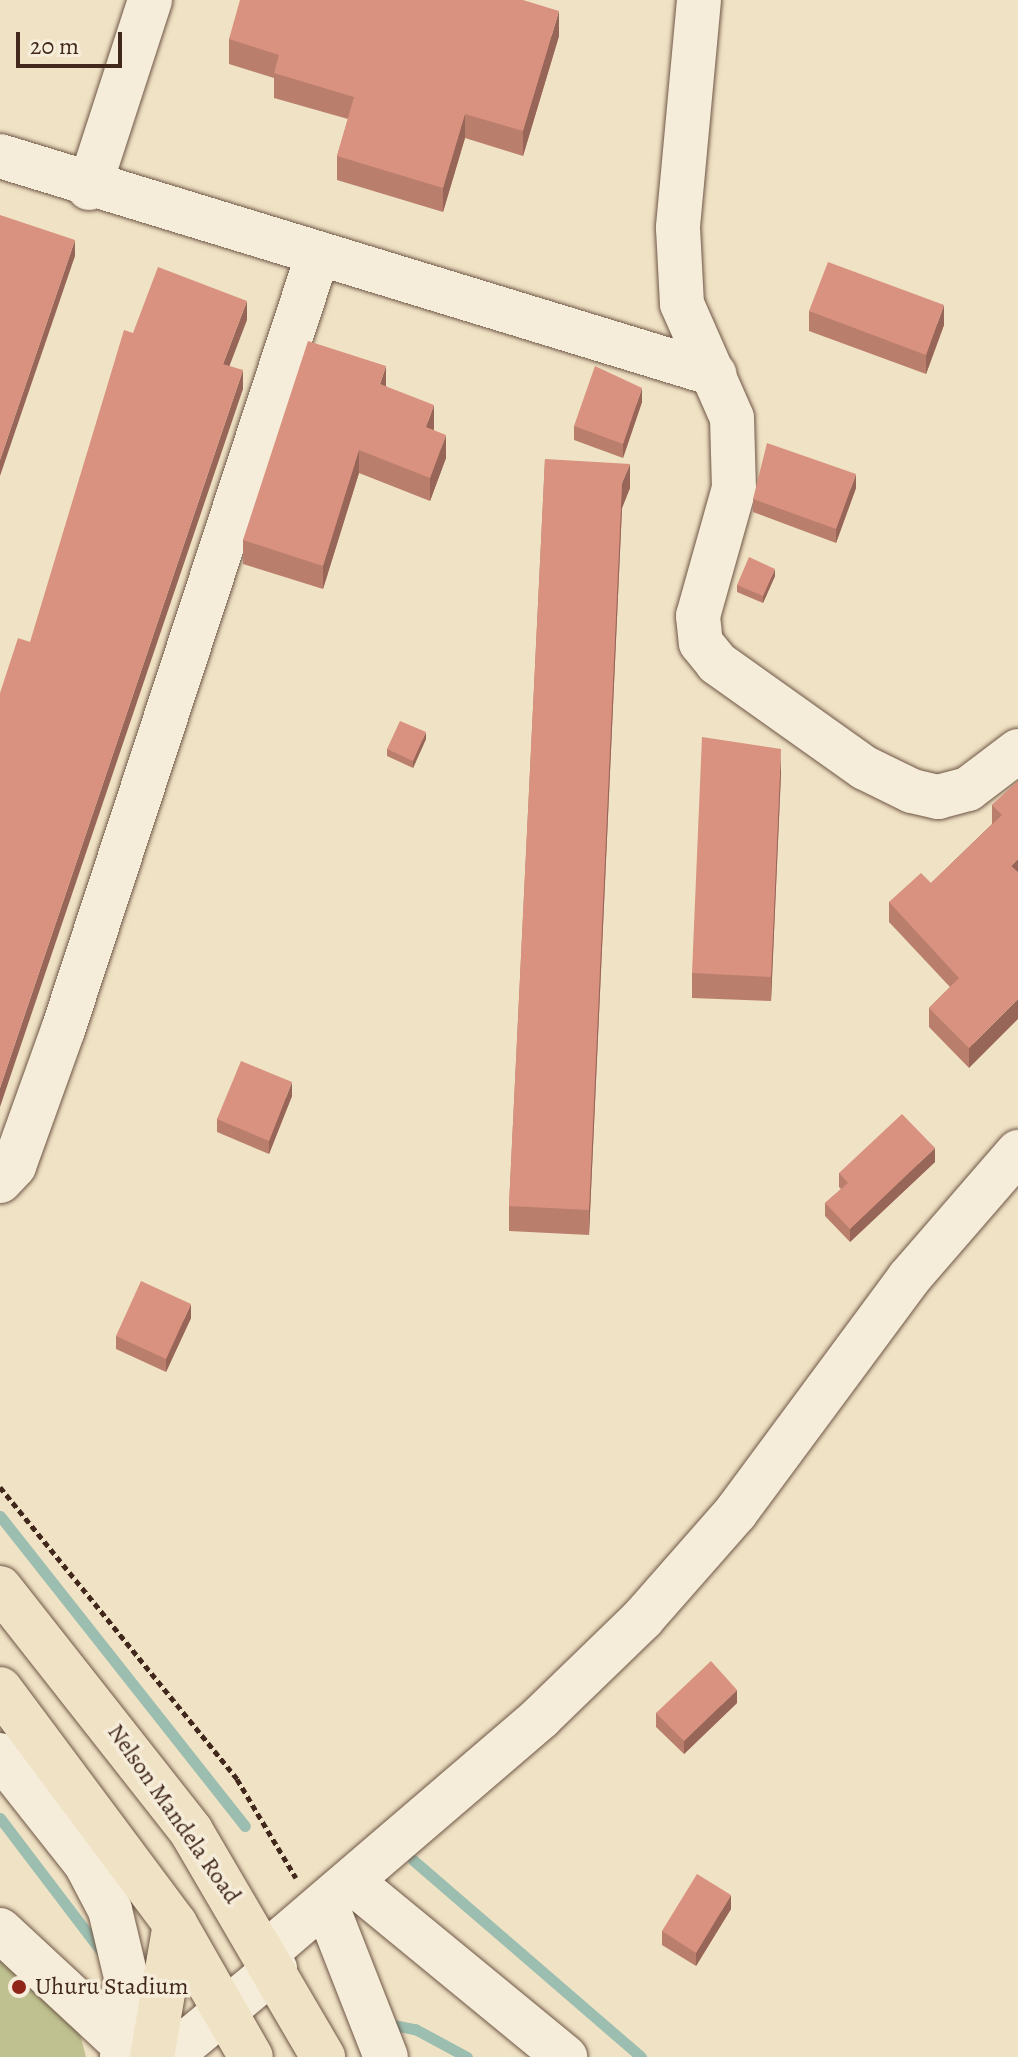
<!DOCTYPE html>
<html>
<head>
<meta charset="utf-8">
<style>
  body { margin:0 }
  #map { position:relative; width:1018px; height:2057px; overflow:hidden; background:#f0e2c4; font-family:Alegreya,serif }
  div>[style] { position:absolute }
  .green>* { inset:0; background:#bfc290 }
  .stream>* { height:11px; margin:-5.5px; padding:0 5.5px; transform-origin:5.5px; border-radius:5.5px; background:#9bbeb0 }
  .path>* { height:5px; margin-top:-2.5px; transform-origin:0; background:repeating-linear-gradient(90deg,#42281c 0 6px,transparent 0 10px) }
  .roads { filter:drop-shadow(0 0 2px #6e5646) drop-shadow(0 0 2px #6e5646) }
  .minor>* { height:44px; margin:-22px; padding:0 22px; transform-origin:22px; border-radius:22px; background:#f5ecd9 }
  .major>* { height:44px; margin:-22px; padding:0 22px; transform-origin:22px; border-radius:22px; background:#f0e2c4 }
  .wall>* { inset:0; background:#ba7e6d }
  .shaded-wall>* { inset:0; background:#976659 }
  .building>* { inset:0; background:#d8927f }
  .dots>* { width:22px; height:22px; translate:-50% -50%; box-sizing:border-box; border:4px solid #f5ecd9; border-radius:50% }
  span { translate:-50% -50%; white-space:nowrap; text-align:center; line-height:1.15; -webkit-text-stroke:7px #f5ecd9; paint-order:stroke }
  .street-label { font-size:24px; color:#42281c }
  .poi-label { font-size:24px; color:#42281c }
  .left { translate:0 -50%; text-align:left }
  .scale { position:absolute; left:16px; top:32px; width:106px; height:36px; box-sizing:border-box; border:4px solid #42281c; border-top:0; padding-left:10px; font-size:24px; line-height:28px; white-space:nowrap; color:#42281c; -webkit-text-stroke:6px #f5ecd9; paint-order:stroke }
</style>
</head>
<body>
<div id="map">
  <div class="green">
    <div style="clip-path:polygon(0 1948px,78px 2026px,86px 2057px,0 2057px)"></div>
  </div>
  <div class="stream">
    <div style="left:0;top:1516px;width:395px;rotate:51.7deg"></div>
    <div style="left:0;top:1818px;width:167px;rotate:52.8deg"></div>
    <div style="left:413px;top:1860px;width:301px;rotate:40.8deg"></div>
    <div style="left:383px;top:2023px;width:33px;rotate:11deg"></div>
    <div style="left:415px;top:2029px;width:59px;rotate:28.3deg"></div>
  </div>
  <div class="path">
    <div style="left:0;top:1487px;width:376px;rotate:50.9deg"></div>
    <div style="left:237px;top:1779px;width:115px;rotate:59.2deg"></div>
  </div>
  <div class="roads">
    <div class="minor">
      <div style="left:699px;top:0;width:229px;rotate:95.3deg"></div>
      <div style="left:678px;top:228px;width:76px;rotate:87deg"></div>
      <div style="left:682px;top:304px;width:124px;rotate:66.3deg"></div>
      <div style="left:732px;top:418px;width:70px;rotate:88.4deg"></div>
      <div style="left:734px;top:488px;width:133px;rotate:105.7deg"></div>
      <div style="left:698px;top:616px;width:27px;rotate:84deg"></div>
      <div style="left:701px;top:643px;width:26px;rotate:51deg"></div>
      <div style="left:717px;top:663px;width:181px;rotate:35.4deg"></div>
      <div style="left:865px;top:768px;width:52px;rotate:26.1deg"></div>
      <div style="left:912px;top:791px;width:27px;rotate:13deg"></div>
      <div style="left:938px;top:797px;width:31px;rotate:-15deg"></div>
      <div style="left:968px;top:789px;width:63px;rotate:-37.2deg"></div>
      <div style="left:0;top:156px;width:747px;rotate:16.98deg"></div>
      <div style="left:89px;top:188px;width:198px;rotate:-72deg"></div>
      <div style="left:0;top:1181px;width:21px;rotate:-47deg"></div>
      <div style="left:14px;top:1166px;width:145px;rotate:-70.2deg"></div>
      <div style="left:63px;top:1030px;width:817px;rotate:-71.81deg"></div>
      <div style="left:0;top:1755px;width:139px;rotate:51.7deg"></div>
      <div style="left:86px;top:1864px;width:52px;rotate:62.4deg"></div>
      <div style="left:110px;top:1910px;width:69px;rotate:76.6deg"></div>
      <div style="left:126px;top:1977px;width:80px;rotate:92.9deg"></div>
      <div style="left:352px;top:1882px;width:276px;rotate:39.4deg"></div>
      <div style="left:326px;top:1904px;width:164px;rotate:68.6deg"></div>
      <div style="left:0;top:1930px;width:171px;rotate:42.9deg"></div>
      <div style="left:266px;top:1953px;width:362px;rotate:-40.6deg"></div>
      <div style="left:541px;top:1717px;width:142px;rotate:-44.1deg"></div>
      <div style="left:643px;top:1618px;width:141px;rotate:-48.7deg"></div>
      <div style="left:736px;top:1512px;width:291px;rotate:-53.5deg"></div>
      <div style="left:909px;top:1278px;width:167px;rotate:-49.1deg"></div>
      <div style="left:169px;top:2057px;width:138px;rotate:-39.7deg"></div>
    </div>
    <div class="major">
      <div style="left:0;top:1588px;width:309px;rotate:51.8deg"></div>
      <div style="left:191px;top:1831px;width:262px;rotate:59.7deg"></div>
      <div style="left:0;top:1689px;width:293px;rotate:53.3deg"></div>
      <div style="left:175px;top:1924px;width:153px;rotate:60.3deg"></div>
      <div style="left:152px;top:2057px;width:135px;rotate:-80.2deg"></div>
    </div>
  </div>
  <div class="wall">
    <div style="clip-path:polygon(559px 36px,523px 156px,465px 138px,443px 212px,337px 180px,337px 156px,348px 119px,274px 98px,274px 78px,229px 64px,229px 39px)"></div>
    <div style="clip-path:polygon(809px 311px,944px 325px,926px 374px,809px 331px)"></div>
    <div style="clip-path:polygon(386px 386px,434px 428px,434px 430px,446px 458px,430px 501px,359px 473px,323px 589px,243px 564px,243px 540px)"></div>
    <div style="clip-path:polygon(642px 402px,623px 458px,574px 440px,574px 426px)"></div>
    <div style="clip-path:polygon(545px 459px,630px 488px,622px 508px,589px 1235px,509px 1231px,509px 1206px)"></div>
    <div style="clip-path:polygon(856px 488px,836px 543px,753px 512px,753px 499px)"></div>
    <div style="clip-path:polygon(775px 576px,763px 603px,737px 592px,737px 585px)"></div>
    <div style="clip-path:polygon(426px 739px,413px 768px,387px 756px,387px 749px)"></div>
    <div style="clip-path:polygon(781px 773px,771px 1001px,692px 998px,692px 973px)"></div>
    <div style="clip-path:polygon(1018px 781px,969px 1068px,929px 1027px,929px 1008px,950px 987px,889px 922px,889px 902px,931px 883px,992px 824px,992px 805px)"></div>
    <div style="clip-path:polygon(292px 1096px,269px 1154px,217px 1132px,217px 1119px)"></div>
    <div style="clip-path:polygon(935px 1162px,850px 1242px,825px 1216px,825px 1203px,841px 1189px,839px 1187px,839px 1173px)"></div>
    <div style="clip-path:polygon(191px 1318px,166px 1372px,116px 1349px,116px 1336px)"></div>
    <div style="clip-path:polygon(737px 1703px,684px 1754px,656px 1727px,656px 1713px)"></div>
    <div style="clip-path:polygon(731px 1909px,696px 1966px,662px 1945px,662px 1931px)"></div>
  </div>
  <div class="shaded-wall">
    <div style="clip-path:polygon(559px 11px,559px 36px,523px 156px,523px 131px)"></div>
    <div style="clip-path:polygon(465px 114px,465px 138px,443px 212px,443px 188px)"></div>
    <div style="clip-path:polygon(75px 240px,75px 256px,0 476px,0 460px)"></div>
    <div style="clip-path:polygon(247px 301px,247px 320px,223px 383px,223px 364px)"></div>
    <div style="clip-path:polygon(944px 305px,944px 325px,926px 374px,926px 355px)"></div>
    <div style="clip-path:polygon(386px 366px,386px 389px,380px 384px)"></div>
    <div style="clip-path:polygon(243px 370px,243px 389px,0 1107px,0 1088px)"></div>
    <div style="clip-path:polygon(642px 388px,642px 402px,623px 458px,623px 444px)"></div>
    <div style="clip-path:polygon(434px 405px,434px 428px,426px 450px,426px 427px)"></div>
    <div style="clip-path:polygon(446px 435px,446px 458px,430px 501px,430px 478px)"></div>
    <div style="clip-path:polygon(359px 450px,359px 473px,323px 589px,323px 566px)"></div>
    <div style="clip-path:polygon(630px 464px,630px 488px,622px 508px,589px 1235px,589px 1210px,622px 483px)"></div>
    <div style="clip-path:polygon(856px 474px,856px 488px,836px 543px,836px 529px)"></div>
    <div style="clip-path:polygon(775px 569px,775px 576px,763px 603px,763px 596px)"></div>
    <div style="clip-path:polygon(426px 732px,426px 739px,413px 768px,413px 761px)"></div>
    <div style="clip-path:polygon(781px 749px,781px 773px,771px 1001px,771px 977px)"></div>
    <div style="clip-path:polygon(1018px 859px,1018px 879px,1011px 866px)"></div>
    <div style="clip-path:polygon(1018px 999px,1018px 1019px,969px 1068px,969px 1048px)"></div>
    <div style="clip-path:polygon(292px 1082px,292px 1096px,269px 1154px,269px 1141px)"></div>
    <div style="clip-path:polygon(935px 1148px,935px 1162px,850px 1242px,850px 1229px)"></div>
    <div style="clip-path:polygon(191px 1304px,191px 1318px,166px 1372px,166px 1359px)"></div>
    <div style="clip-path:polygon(737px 1690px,737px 1703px,684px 1754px,684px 1741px)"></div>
    <div style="clip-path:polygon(731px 1895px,731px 1909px,696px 1966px,696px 1953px)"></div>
  </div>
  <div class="building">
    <div style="clip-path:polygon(240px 0,523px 0,559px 11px,523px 131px,465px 114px,443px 188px,337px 156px,354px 97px,274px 73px,279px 55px,229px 39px)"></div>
    <div style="clip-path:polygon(0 215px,75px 240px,0 460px)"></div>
    <div style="clip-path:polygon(828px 262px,944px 305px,926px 355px,809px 311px)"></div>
    <div style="clip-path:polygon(158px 267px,247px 301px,223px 364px,243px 370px,0 1088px,0 693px,18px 638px,30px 642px,124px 330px,133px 333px)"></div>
    <div style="clip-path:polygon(308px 341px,386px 366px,380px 384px,434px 405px,426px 427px,446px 435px,430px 478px,359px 450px,323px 566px,243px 540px)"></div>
    <div style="clip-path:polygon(595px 366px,642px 388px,623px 444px,574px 426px)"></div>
    <div style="clip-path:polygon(767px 443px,856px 474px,836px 529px,753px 499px)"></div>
    <div style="clip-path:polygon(545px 459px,630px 464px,622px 483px,589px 1210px,509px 1206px)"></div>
    <div style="clip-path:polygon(749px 557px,775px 569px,763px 596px,737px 585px)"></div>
    <div style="clip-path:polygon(400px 721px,426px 732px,413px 761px,387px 749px)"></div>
    <div style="clip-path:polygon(702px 737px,781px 749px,771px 977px,692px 973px)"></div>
    <div style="clip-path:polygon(1018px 781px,1018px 859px,1011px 866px,1018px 872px,1018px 999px,969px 1048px,929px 1008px,959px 978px,889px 902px,921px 873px,931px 883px,1002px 815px,992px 805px)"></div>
    <div style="clip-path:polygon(241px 1061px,292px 1082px,269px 1141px,217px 1119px)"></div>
    <div style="clip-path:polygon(902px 1114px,935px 1148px,850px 1229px,825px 1203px,848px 1183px,839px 1173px)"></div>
    <div style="clip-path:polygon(141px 1281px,191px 1304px,166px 1359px,116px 1336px)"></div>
    <div style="clip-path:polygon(711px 1661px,737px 1690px,684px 1741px,656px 1713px)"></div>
    <div style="clip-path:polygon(697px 1874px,731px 1895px,696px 1953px,662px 1931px)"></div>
  </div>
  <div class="dots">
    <div style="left:19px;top:1987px;background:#8f2418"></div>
  </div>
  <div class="street-label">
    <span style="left:174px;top:1814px;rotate:55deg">Nelson Mandela Road</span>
  </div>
  <div class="poi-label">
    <span class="left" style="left:35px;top:1987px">Uhuru Stadium</span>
  </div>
  <div class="scale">20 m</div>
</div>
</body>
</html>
